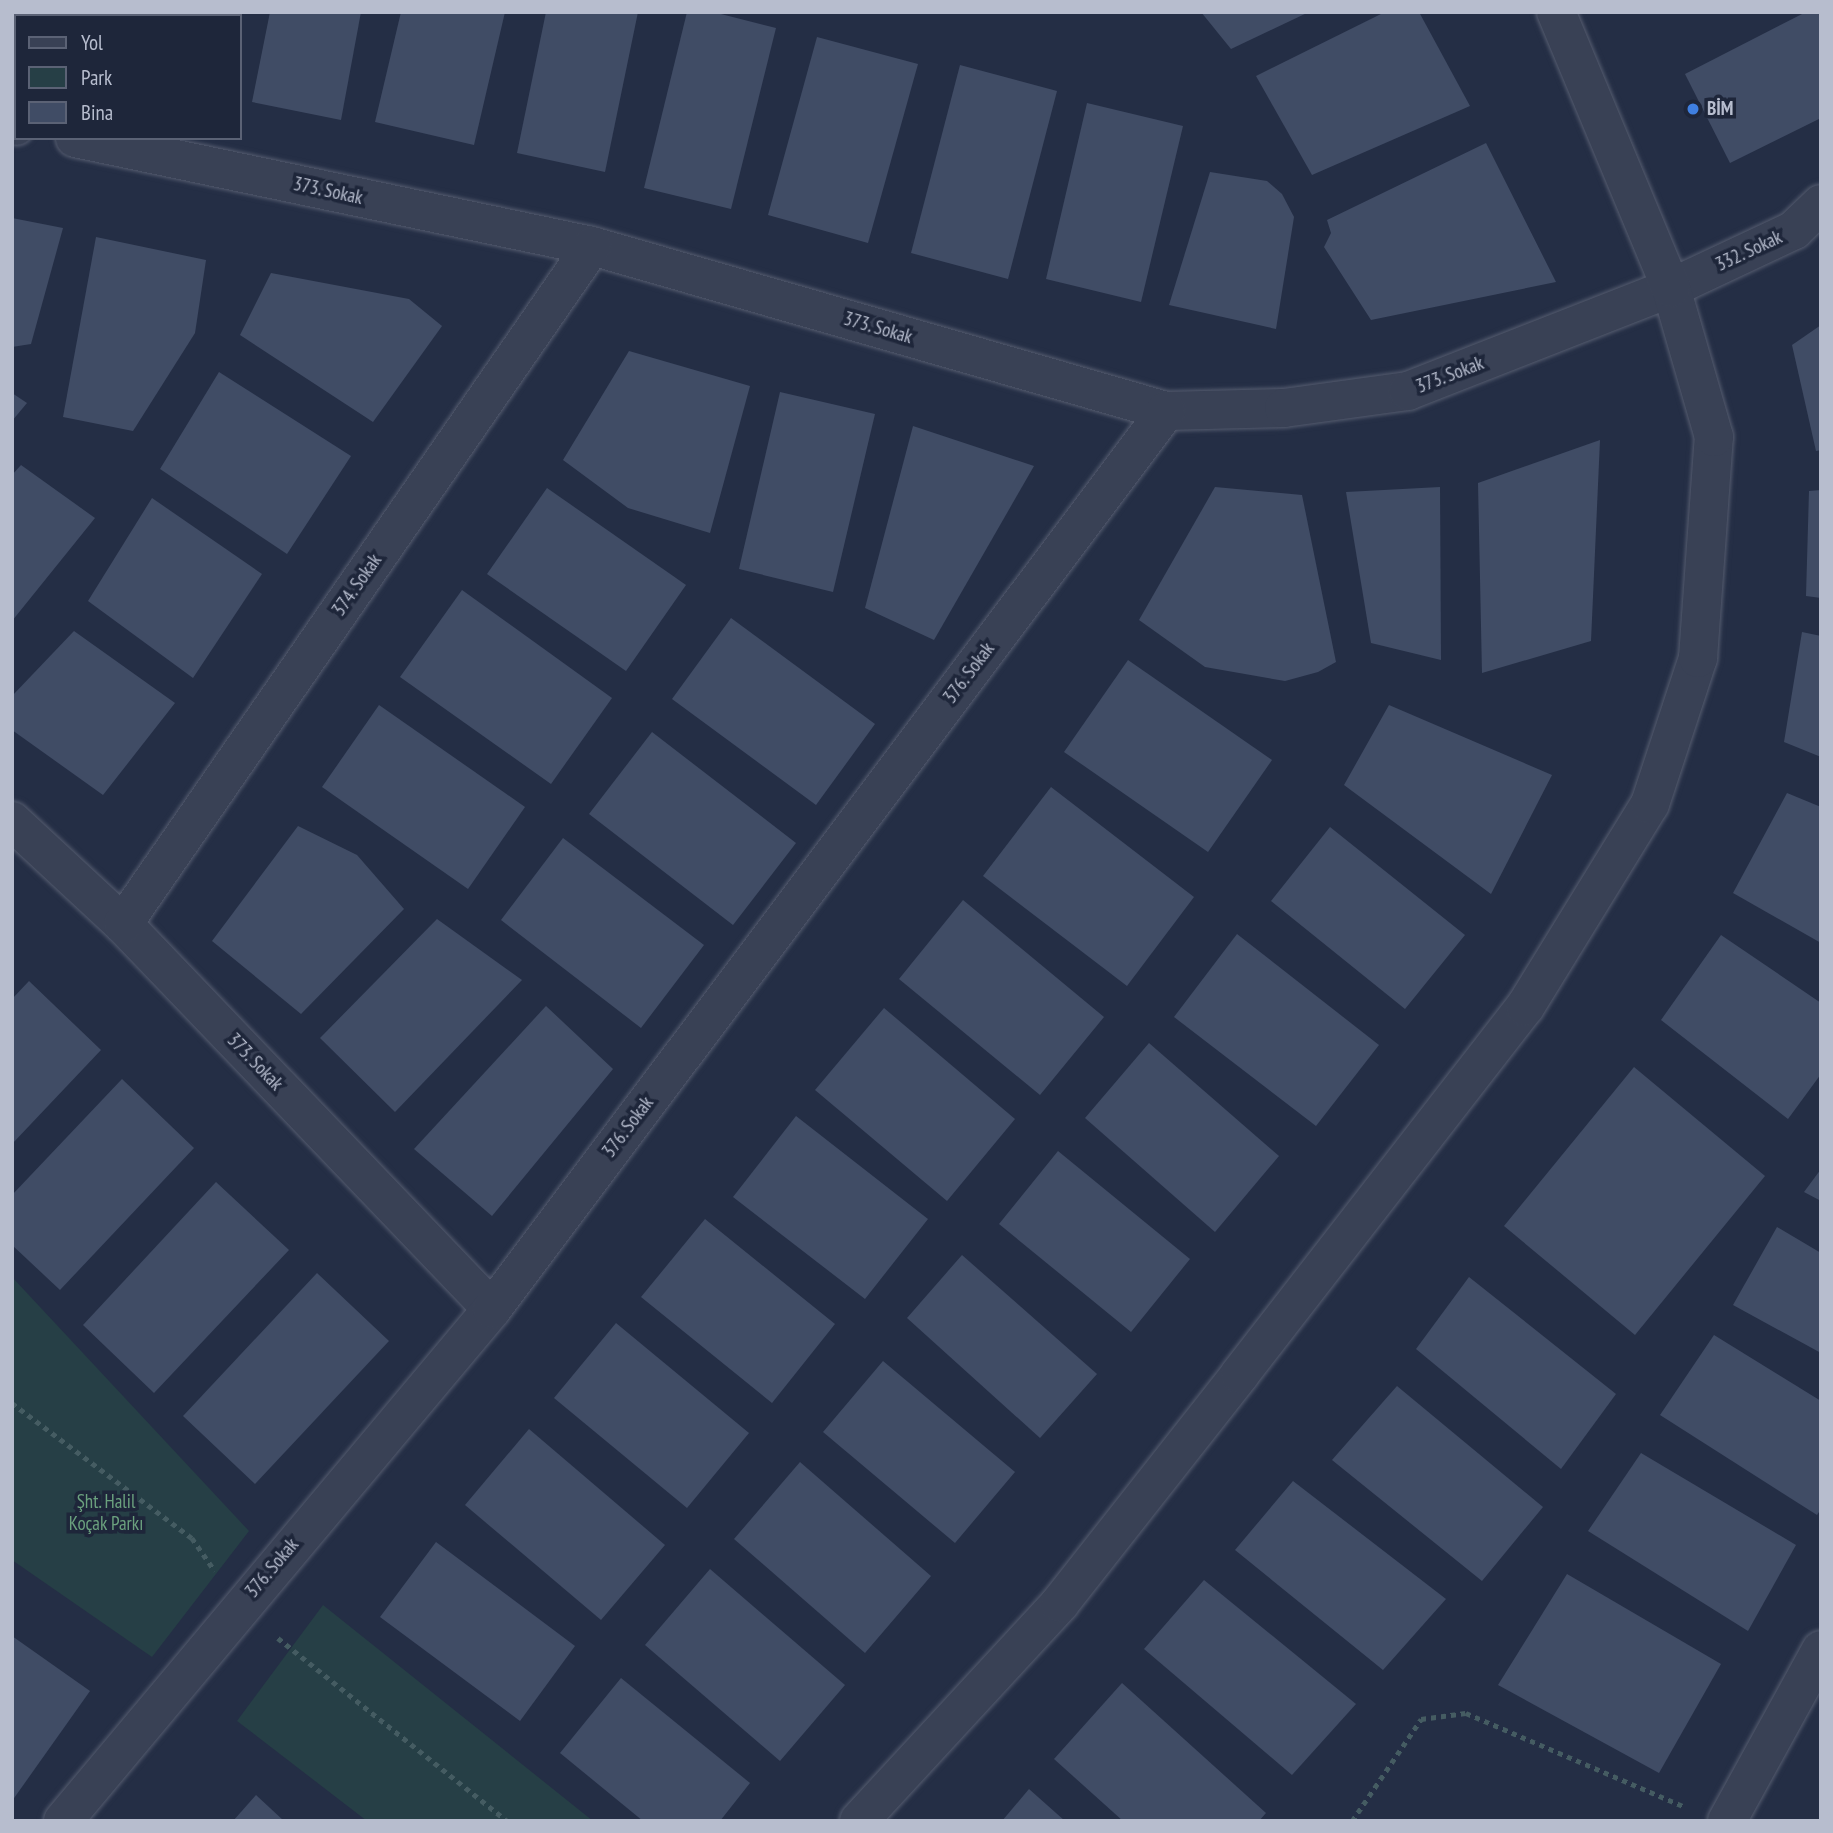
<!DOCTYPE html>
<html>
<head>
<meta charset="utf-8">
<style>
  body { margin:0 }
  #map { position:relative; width:1833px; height:1833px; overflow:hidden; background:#242e45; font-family:"PT Sans Narrow",sans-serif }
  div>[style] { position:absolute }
  .green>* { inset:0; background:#263f46 }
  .building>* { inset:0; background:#404c65 }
  .path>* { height:4.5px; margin-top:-2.25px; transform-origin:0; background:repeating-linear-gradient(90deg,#455c62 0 5px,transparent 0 10px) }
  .roads { filter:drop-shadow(0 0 2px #555c6f) drop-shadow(0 0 2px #555c6f) }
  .minor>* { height:38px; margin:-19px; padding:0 19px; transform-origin:19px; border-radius:19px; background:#394155 }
  .dots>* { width:19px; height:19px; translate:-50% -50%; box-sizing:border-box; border:4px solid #1e263a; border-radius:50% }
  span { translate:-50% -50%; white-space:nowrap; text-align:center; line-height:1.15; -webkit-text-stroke:7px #1e263a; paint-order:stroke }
  .poi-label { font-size:19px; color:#b7bdce; font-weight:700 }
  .left { translate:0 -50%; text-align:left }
  .street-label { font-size:19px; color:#b7bdce }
  .park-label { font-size:19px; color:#6ba17e }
  .frame { position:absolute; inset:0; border:14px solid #b7bdce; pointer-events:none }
  .legend { position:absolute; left:14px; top:14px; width:228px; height:126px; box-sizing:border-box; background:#1e263a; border:2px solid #5b6275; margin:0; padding:9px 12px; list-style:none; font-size:21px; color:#b7bdce }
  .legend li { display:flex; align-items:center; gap:14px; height:35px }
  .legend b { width:35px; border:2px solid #5b6275 }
</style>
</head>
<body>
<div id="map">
  <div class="green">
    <div style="clip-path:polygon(12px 1277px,249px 1531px,152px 1657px,12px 1560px)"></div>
    <div style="clip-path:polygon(323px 1605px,593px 1821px,367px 1821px,237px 1721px)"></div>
  </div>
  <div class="building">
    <div style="clip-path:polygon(12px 12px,91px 12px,16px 16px,16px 49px)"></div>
    <div style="clip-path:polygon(127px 12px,221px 12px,127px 16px)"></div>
    <div style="clip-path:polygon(270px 12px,361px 12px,341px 120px,252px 102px)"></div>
    <div style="clip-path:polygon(401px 12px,505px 12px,474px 145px,375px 122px)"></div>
    <div style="clip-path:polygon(546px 12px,638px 12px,605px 172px,517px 153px)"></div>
    <div style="clip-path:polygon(687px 12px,713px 12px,776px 28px,731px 209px,644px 188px)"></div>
    <div style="clip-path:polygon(1201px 12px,1309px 12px,1231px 49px)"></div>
    <div style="clip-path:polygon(1385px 12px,1419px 12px,1470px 106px,1312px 175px,1256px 76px)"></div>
    <div style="clip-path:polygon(1806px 12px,1821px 12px,1821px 118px,1730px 163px,1685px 74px)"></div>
    <div style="clip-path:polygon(817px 37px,918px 64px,868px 243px,768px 215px)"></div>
    <div style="clip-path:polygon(960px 65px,1057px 91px,1008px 279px,911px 253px)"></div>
    <div style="clip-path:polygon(1087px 103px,1183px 126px,1141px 302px,1046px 279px)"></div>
    <div style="clip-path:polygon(1486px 143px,1556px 282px,1371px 320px,1324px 247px,1331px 233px,1327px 220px)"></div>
    <div style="clip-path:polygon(1210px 172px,1267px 181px,1282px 194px,1294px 217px,1276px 329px,1169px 305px)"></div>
    <div style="clip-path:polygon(12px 218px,63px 228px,31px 344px,12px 347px)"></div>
    <div style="clip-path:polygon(96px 237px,206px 260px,195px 333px,133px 431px,63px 417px)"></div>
    <div style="clip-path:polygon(271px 273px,409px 299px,442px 326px,373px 422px,240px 335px)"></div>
    <div style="clip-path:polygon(1821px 325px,1821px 450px,1816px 451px,1792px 345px)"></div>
    <div style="clip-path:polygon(629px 351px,750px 386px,710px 533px,628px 508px,563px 460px)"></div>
    <div style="clip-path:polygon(219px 372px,351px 456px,287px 554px,160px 469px)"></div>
    <div style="clip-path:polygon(780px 392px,875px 414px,833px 592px,739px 569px)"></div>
    <div style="clip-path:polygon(12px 393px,27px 403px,12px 421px)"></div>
    <div style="clip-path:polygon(913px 426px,1034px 466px,934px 640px,865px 608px)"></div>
    <div style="clip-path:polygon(1600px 440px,1591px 641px,1482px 673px,1478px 483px)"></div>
    <div style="clip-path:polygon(21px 465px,95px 518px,12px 621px,12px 475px)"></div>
    <div style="clip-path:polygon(1215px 487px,1302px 495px,1336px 662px,1318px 672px,1285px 681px,1205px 667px,1139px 620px)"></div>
    <div style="clip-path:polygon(1440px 487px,1441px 660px,1371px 643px,1346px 492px)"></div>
    <div style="clip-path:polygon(547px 488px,686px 585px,626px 671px,487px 574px)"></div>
    <div style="clip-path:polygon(1821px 490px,1821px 598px,1806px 596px,1809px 491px)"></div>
    <div style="clip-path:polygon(152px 498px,262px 574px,193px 678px,88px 601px)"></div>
    <div style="clip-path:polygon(462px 590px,612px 698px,551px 784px,400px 677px)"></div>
    <div style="clip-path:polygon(731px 618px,875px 724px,816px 805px,672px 699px)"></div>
    <div style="clip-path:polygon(74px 631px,175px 703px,103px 795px,12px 730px,12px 696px)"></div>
    <div style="clip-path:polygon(1802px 632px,1821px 636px,1821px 757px,1784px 742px)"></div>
    <div style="clip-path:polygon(1128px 660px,1272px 760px,1208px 852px,1064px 752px)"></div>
    <div style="clip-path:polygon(379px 705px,525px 807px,468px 889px,322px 787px)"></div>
    <div style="clip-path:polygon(1389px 705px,1552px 775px,1491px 894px,1344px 785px)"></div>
    <div style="clip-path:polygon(652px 732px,796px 843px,733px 925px,589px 814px)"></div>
    <div style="clip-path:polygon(1051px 787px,1194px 897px,1127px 986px,983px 876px)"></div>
    <div style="clip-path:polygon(1787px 793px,1821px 807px,1821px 943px,1733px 893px)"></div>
    <div style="clip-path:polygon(298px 826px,357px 855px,404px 909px,301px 1014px,212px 941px)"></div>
    <div style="clip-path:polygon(1330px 827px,1465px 935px,1405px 1009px,1271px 901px)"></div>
    <div style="clip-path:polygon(563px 838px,704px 945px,641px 1028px,501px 920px)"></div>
    <div style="clip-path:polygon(963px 900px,1104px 1017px,1040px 1095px,899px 979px)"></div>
    <div style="clip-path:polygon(437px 919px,522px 980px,395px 1112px,320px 1038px)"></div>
    <div style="clip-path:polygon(1237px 934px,1379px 1045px,1316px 1126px,1174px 1017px)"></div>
    <div style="clip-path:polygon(1721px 935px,1821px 1003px,1821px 1074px,1788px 1119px,1661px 1020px)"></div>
    <div style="clip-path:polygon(29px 981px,101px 1050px,12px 1144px,12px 999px)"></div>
    <div style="clip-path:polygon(546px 1006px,613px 1069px,492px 1216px,414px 1149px)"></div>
    <div style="clip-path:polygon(884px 1008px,1015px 1119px,947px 1201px,815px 1090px)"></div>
    <div style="clip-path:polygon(1149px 1043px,1279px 1156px,1215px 1232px,1085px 1118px)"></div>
    <div style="clip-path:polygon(1634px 1067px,1765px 1176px,1635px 1335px,1504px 1226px)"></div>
    <div style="clip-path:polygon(122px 1079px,194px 1148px,60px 1290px,12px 1245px,12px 1195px)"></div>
    <div style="clip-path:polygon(796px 1116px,928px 1219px,865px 1299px,733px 1197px)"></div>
    <div style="clip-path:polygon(1058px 1151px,1190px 1259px,1131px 1332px,999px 1224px)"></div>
    <div style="clip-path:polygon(1821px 1169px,1821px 1201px,1804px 1192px)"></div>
    <div style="clip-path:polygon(216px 1182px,289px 1250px,154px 1393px,83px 1325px)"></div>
    <div style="clip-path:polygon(705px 1219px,835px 1324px,772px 1403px,641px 1297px)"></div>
    <div style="clip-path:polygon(1777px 1227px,1821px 1253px,1821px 1353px,1733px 1305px)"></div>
    <div style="clip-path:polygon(962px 1255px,1097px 1374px,1040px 1438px,907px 1318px)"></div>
    <div style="clip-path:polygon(317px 1273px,389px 1341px,255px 1484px,183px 1416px)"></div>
    <div style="clip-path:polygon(1469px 1277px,1616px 1394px,1561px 1469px,1416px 1349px)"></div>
    <div style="clip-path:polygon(616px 1323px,749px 1433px,687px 1508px,554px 1398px)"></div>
    <div style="clip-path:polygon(1714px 1335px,1821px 1401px,1821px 1509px,1817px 1515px,1660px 1415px)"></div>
    <div style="clip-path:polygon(883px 1361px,1015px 1472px,955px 1543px,823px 1432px)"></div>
    <div style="clip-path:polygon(1397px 1386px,1543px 1507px,1482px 1581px,1332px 1460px)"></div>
    <div style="clip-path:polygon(529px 1429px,665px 1545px,601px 1620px,465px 1505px)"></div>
    <div style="clip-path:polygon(1641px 1453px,1796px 1545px,1748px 1631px,1588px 1531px)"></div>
    <div style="clip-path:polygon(800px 1462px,931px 1576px,865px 1653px,734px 1539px)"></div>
    <div style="clip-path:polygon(1293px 1481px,1446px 1599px,1383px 1670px,1235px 1550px)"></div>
    <div style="clip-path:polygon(436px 1542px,575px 1646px,520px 1721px,380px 1617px)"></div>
    <div style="clip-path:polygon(710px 1569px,845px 1685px,780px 1761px,645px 1645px)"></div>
    <div style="clip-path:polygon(1567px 1574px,1721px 1664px,1659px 1773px,1498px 1685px)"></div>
    <div style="clip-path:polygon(1204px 1580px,1356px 1704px,1292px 1775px,1144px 1649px)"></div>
    <div style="clip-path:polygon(12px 1636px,90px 1691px,12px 1801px)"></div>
    <div style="clip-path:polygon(621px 1678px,750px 1783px,720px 1821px,643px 1821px,560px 1753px)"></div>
    <div style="clip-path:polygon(1122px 1683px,1266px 1813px,1259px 1821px,1123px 1821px,1054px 1759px)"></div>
    <div style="clip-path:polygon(1029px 1789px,1065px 1821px,1002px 1821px)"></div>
    <div style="clip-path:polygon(256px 1795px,284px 1821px,233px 1821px)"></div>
  </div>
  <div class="path">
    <div style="left:12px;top:1403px;width:225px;rotate:36.9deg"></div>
    <div style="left:192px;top:1538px;width:40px;rotate:55.1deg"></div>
    <div style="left:278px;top:1638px;width:293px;rotate:38.6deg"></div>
    <div style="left:1352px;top:1821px;width:123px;rotate:-55.9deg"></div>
    <div style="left:1421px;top:1719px;width:45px;rotate:-7.6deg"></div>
    <div style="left:1466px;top:1713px;width:238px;rotate:23.2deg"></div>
  </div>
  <div class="roads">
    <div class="minor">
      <div style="left:12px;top:125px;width:4px;rotate:14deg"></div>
      <div style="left:75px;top:138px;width:528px;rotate:11.8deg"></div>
      <div style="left:592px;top:246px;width:597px;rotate:16.04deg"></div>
      <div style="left:1166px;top:411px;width:118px;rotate:-1.5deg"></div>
      <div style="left:1284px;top:408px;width:125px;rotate:-7.8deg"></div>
      <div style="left:1408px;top:391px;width:282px;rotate:-21.4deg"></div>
      <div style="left:1671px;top:288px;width:136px;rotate:-25.2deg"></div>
      <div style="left:1794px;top:230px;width:37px;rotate:-44deg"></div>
      <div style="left:12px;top:821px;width:151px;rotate:42.9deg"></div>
      <div style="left:123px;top:924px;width:533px;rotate:46.22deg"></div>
      <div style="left:123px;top:924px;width:824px;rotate:-55.33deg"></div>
      <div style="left:63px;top:1821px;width:668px;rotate:-50.04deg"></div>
      <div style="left:492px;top:1309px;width:1123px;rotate:-53.11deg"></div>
      <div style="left:859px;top:1821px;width:297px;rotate:-47.3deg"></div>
      <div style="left:1060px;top:1603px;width:291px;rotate:-51.8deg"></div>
      <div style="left:1240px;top:1374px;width:465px;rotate:-52.2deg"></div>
      <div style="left:1525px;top:1007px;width:238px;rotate:-58.4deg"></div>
      <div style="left:1650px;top:804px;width:154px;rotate:-71.8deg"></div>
      <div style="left:1698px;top:658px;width:222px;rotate:-85.9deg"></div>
      <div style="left:1714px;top:437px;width:155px;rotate:-106.1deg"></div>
      <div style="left:1671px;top:288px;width:299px;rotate:-112.6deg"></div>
      <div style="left:1727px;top:1821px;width:195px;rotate:-61.2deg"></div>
    </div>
  </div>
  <div class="dots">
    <div style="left:1693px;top:109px;background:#3f7fe0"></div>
  </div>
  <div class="poi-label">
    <span class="left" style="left:1707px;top:109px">BİM</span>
  </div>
  <div class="street-label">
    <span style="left:328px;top:191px;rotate:12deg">373. Sokak</span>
    <span style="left:1749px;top:251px;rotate:-25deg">332. Sokak</span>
    <span style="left:878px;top:328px;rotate:16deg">373. Sokak</span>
    <span style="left:1450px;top:375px;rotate:-21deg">373. Sokak</span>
    <span style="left:357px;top:585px;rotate:-55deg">374. Sokak</span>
    <span style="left:969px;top:673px;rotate:-53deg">376. Sokak</span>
    <span style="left:255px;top:1062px;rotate:46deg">373. Sokak</span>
    <span style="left:628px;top:1127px;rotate:-53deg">376. Sokak</span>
    <span style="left:272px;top:1568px;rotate:-50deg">376. Sokak</span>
  </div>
  <div class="park-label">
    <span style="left:106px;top:1513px">Şht. Halil<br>Koçak Parkı</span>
  </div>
  <div class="frame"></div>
  <ul class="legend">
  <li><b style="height:9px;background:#394155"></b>Yol</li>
  <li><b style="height:19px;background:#263f46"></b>Park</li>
  <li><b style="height:19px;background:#404c65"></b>Bina</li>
  </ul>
</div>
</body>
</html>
